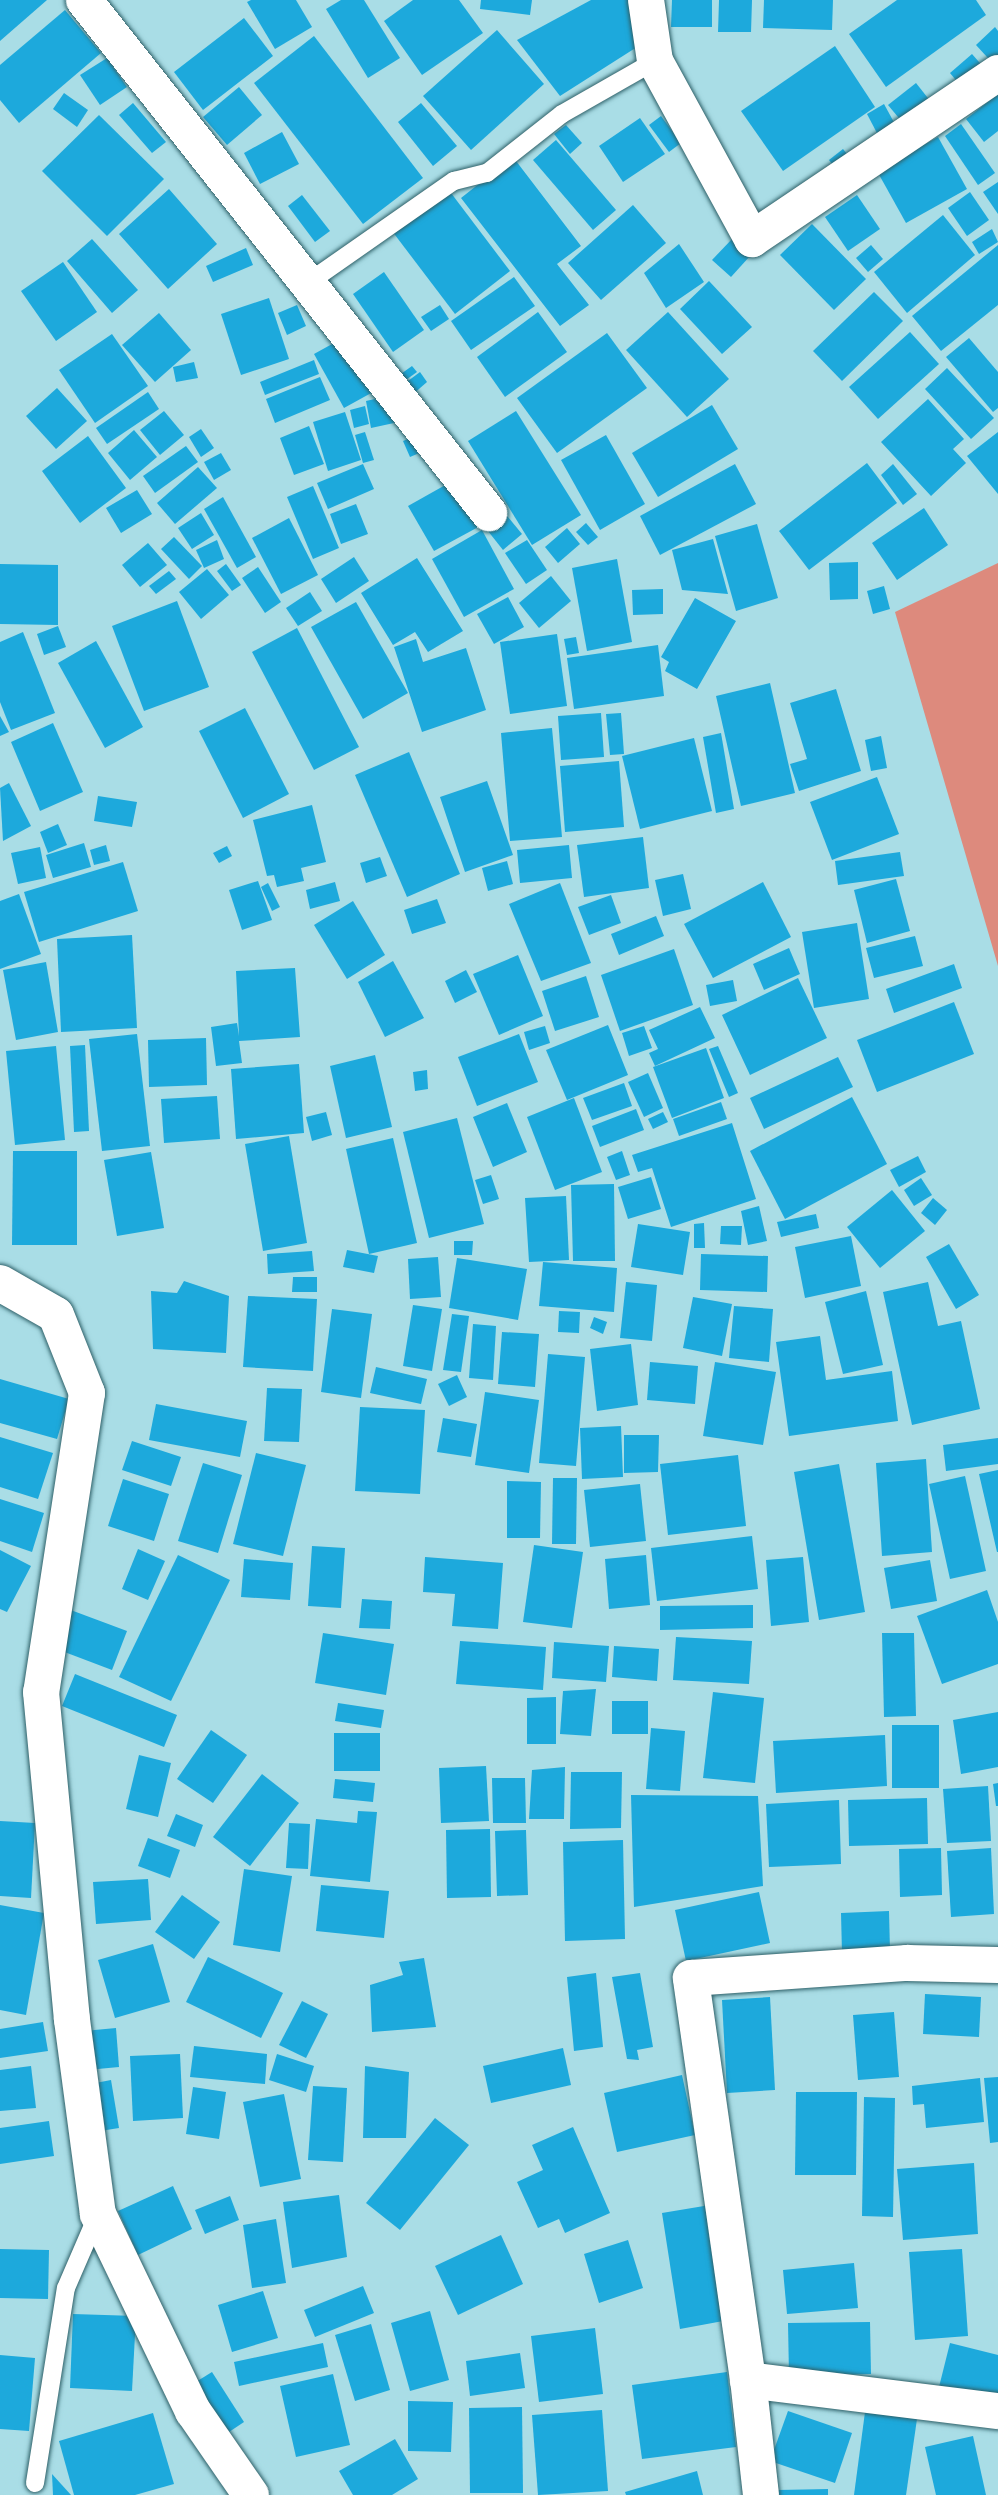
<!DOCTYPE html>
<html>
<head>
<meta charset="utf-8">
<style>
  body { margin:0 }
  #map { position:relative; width:998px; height:2495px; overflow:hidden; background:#a9dde6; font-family:"Nunito Sans",sans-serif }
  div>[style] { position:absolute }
  .green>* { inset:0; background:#dd8a7d }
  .building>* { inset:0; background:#1da9dc }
  .roads { filter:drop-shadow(0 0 2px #2e6068) drop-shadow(0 0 2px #2e6068) }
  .lane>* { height:18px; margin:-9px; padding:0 9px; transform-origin:9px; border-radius:9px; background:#fff }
  .street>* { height:36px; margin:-18px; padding:0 18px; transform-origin:18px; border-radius:18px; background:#fff }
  span { translate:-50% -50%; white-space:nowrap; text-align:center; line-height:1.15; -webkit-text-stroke:7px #b6eaf3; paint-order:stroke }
</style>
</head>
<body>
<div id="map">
  <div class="green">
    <div style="clip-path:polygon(998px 563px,998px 966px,895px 612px)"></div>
  </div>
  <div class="building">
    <div style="clip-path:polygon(0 0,47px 0,0 41px)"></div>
    <div style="clip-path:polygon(251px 0,296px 0,312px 27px,275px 49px,247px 2px)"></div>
    <div style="clip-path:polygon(341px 0,364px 0,400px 58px,368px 78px,326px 9px)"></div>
    <div style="clip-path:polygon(413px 0,459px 0,483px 33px,422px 75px,384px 21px)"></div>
    <div style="clip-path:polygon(481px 0,532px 0,530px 15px,480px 9px)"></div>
    <div style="clip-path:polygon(591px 0,632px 0,637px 47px,560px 96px,517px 40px)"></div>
    <div style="clip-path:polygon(672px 0,712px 0,712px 27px,671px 27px)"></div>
    <div style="clip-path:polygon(719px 0,752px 0,751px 32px,718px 32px)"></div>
    <div style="clip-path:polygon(764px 0,833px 0,832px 30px,763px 28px)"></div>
    <div style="clip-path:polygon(897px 0,976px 0,986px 15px,886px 87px,849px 34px)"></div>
    <div style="clip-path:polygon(65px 10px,101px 53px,19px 123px,0 100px,0 65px)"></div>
    <div style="clip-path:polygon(244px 18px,273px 56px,203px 110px,174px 72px)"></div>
    <div style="clip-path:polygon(995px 27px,998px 31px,998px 69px,976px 45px)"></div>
    <div style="clip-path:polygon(497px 30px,544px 84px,471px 150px,423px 96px)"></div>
    <div style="clip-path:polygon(314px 36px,423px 178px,363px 224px,254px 83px)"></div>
    <div style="clip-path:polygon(835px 46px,875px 107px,783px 171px,741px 111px)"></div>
    <div style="clip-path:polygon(972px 54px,986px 70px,964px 90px,950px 73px)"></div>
    <div style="clip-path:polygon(107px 58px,127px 87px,100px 105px,80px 75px)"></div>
    <div style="clip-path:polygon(916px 83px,935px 107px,908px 129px,888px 105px)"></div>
    <div style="clip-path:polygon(239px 87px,262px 115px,227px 145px,203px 117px)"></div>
    <div style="clip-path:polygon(64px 93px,88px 110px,77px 127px,53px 109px)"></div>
    <div style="clip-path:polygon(998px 94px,998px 131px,984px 142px,966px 119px)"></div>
    <div style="clip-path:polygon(133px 103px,166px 142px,152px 153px,119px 115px)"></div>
    <div style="clip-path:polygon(421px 103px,457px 146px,433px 166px,398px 122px)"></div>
    <div style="clip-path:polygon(884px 104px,896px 126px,878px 135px,867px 114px)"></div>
    <div style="clip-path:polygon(99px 115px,164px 179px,107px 236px,42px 171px)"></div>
    <div style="clip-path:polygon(661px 116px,681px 143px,669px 152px,649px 125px)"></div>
    <div style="clip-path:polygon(640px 118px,665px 154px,623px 182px,599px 146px)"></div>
    <div style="clip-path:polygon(961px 124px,995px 173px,978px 185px,945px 136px)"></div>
    <div style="clip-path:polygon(566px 125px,582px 143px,570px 154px,554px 134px)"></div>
    <div style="clip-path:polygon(282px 132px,299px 164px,260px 184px,244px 153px)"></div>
    <div style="clip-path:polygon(938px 137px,967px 189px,906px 223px,877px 171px)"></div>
    <div style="clip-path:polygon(556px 140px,616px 210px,593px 230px,533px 160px)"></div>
    <div style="clip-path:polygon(843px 149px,856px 165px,841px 176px,829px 160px)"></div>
    <div style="clip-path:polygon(513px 157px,581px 246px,557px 264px,589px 305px,560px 326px,461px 198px)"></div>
    <div style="clip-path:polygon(998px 182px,998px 214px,983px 192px)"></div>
    <div style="clip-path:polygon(169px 189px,217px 244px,168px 289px,119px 234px)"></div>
    <div style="clip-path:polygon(448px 189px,510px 271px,455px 314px,392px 231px)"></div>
    <div style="clip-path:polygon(970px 192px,989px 220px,967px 236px,948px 208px)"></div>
    <div style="clip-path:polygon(302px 195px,330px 231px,315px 242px,288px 206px)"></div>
    <div style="clip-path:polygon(857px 195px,880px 229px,848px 251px,825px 217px)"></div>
    <div style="clip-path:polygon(633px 205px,666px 243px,601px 300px,568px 263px)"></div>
    <div style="clip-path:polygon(943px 215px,975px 255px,907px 313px,874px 272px)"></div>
    <div style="clip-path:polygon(812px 224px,866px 279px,834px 310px,780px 255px)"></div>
    <div style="clip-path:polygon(992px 229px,998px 242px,979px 254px,972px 242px)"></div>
    <div style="clip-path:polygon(92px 239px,138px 290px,112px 313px,67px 261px)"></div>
    <div style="clip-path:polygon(732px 239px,750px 256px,731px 277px,712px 260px)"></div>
    <div style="clip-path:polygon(679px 244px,704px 282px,666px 308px,644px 273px)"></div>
    <div style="clip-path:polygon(871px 245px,883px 259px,868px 272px,856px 258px)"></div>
    <div style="clip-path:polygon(998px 245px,998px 305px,941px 351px,912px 316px)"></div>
    <div style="clip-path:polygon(246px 248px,253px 265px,213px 282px,206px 266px)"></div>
    <div style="clip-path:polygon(63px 262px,97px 312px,56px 341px,21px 291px)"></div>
    <div style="clip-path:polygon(384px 272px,424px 330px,393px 352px,353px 294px)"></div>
    <div style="clip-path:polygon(514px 277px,535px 306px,471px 350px,451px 321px)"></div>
    <div style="clip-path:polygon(709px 281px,752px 327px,722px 354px,680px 309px)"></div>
    <div style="clip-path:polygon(874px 292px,903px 321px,842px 381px,813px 351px)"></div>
    <div style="clip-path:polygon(269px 298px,289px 359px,241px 375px,221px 314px)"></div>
    <div style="clip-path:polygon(297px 305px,306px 326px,287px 335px,278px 313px)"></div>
    <div style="clip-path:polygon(440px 305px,449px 319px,431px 331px,421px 317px)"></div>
    <div style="clip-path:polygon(538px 312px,567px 352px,505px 397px,477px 357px)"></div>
    <div style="clip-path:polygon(668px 312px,729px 379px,687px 417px,626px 350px)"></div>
    <div style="clip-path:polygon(159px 313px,191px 350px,155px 382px,122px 345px)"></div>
    <div style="clip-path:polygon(910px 332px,939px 364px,878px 419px,849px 387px)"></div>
    <div style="clip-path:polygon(607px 333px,647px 388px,557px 453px,517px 398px)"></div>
    <div style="clip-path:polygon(112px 334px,148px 386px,95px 423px,59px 370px)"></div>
    <div style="clip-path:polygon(343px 338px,373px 392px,344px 408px,314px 354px)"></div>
    <div style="clip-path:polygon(969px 338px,998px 372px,998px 408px,993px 412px,946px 357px)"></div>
    <div style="clip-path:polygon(314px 360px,319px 374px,265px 395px,260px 382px)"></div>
    <div style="clip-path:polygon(194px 362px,198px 378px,176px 382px,173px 367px)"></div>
    <div style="clip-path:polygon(412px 366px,417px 372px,403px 382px,398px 376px)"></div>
    <div style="clip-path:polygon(947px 368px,994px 418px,971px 439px,925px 389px)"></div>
    <div style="clip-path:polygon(420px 372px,427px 382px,412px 395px,404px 384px)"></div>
    <div style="clip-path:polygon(320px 377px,330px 400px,275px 423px,266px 399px)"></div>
    <div style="clip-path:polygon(57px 388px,87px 421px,56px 449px,26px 416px)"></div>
    <div style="clip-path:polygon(148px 392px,159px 409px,107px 444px,96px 428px)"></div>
    <div style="clip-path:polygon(388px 396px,394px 423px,371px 428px,366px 401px)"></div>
    <div style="clip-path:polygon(928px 399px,964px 439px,953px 449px,966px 463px,931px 496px,881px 442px)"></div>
    <div style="clip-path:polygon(712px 405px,738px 449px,658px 497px,632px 453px)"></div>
    <div style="clip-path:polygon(365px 406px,369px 424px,354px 428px,350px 410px)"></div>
    <div style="clip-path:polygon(164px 411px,184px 435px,160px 455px,140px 430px)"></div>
    <div style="clip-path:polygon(516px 411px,581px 515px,532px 545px,468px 441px)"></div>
    <div style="clip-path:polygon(345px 412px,361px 460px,328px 471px,313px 422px)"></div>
    <div style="clip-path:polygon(309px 426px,324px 464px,294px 475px,280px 438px)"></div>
    <div style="clip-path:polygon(201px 429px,214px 448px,201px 457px,189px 437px)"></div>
    <div style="clip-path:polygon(134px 430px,157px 457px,130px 480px,108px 453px)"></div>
    <div style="clip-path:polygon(365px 432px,374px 460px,363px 463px,355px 435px)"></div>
    <div style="clip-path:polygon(998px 432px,998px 494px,967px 456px)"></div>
    <div style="clip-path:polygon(417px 435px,424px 451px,410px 457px,403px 441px)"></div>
    <div style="clip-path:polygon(606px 435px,645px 504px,600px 530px,561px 460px)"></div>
    <div style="clip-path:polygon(88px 436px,126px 488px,80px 523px,42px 471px)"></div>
    <div style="clip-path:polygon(186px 446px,198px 462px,155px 493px,143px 476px)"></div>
    <div style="clip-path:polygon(221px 453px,231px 470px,214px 480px,204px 462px)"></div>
    <div style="clip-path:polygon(867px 463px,897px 503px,809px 570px,779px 531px)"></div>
    <div style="clip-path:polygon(363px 464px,374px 489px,328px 509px,317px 483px)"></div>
    <div style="clip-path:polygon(735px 464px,756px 504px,660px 555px,640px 516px)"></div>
    <div style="clip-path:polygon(893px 464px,917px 494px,903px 505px,881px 475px)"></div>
    <div style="clip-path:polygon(198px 467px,217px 488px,175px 524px,157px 503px)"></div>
    <div style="clip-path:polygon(456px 479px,482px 525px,434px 551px,408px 506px)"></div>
    <div style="clip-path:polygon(313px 486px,339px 548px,313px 559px,287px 497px)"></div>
    <div style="clip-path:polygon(137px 490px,152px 514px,121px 533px,106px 508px)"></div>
    <div style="clip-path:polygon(223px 497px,256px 557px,237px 568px,204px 509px)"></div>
    <div style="clip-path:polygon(356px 504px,368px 534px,341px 544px,330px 514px)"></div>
    <div style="clip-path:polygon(924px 508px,948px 545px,897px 580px,872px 543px)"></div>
    <div style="clip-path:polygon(503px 511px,522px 534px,503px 550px,484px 526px)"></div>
    <div style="clip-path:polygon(201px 513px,214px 535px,192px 549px,178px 528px)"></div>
    <div style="clip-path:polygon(289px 518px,318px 575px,281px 594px,252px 538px)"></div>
    <div style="clip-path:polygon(586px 523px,598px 537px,588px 545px,576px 532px)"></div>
    <div style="clip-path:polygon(757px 524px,778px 598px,736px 611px,715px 536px)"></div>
    <div style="clip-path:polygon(567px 528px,580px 544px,558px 563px,545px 547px)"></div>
    <div style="clip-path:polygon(482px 530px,514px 589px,464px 617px,432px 559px)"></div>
    <div style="clip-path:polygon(174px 537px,202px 566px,189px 579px,161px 549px)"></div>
    <div style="clip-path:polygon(713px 539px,728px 594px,682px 590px,672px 550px)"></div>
    <div style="clip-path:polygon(217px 540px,224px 559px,204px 568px,196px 550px)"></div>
    <div style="clip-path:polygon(527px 540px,547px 570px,526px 584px,505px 553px)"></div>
    <div style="clip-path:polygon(148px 543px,167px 565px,140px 587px,122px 565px)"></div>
    <div style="clip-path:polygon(354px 557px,369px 581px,336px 603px,321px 579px)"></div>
    <div style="clip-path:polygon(417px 558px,463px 631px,428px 652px,415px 632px,393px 645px,361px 593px)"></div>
    <div style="clip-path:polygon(617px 559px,632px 642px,587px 651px,572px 568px)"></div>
    <div style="clip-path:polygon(858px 562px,858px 599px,830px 600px,829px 563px)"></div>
    <div style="clip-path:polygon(0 564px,58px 565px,58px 625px,0 624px)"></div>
    <div style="clip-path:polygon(226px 564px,241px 585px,232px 591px,217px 571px)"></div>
    <div style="clip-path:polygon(258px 567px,281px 602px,265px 613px,242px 578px)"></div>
    <div style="clip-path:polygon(207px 569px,229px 595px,201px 619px,179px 592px)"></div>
    <div style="clip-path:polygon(169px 571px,176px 579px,156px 594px,149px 586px)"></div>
    <div style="clip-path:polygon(551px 576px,571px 601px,539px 628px,519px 603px)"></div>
    <div style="clip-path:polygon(884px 586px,890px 609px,873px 614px,867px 591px)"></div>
    <div style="clip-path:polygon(663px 589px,663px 614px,633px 615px,632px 590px)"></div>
    <div style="clip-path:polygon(310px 592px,322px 611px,298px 626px,286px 608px)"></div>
    <div style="clip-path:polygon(508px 597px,524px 627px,494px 644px,477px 614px)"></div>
    <div style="clip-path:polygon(695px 598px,736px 621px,697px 689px,665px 671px,669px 662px,661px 657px)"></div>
    <div style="clip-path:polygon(177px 601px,209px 687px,144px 711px,112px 626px)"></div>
    <div style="clip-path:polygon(356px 602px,408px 693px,363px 719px,311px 627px)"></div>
    <div style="clip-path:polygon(58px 626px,66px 647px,44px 655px,37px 634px)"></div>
    <div style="clip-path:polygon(297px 628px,359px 747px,314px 770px,252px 652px)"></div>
    <div style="clip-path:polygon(23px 632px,55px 713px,11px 730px,0 702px,0 642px)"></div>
    <div style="clip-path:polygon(557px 634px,567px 706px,510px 714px,500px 642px)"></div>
    <div style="clip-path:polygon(576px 637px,579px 653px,567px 655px,564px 639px)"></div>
    <div style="clip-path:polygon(416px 639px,423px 662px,466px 648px,486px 710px,422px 732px,394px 647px)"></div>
    <div style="clip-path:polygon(96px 641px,143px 727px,105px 748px,58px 663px)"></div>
    <div style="clip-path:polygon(658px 645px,664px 696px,574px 709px,567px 658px)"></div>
    <div style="clip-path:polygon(770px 683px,795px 793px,741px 806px,716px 696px)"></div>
    <div style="clip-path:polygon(836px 689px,861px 771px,799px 791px,790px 764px,807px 759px,790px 703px)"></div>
    <div style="clip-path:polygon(245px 708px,289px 794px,243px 818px,199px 731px)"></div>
    <div style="clip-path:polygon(601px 713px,604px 757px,561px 760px,558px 716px)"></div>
    <div style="clip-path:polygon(621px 713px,624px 754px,610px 755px,606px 714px)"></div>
    <div style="clip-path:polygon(0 716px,9px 732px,0 736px)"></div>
    <div style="clip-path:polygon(53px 723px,83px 792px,40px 811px,11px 742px)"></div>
    <div style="clip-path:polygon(552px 728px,562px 837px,510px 841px,501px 733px)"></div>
    <div style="clip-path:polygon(721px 733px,734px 809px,716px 813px,703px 737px)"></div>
    <div style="clip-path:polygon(881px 736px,887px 768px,871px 771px,865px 740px)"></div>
    <div style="clip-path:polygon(694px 738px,712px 811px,640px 829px,622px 756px)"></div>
    <div style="clip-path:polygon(409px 752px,460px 874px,407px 897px,355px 775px)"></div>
    <div style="clip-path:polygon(619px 761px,624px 827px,565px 832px,560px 766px)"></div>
    <div style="clip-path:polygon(877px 777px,899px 834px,832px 860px,810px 802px)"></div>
    <div style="clip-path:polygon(487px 781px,513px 855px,465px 872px,440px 797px)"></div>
    <div style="clip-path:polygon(9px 783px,31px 826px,3px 841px,0 788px)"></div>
    <div style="clip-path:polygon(98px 796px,137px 802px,132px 827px,94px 821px)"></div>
    <div style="clip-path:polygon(312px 805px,326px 862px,301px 868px,304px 881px,277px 887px,274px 875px,267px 876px,253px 820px)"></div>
    <div style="clip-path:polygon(58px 824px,67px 845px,48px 853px,40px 832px)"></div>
    <div style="clip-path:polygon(643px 837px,649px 888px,584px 897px,577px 845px)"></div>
    <div style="clip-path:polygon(84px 843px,91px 867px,53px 878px,46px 855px)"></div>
    <div style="clip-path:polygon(106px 845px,110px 861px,94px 865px,90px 850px)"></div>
    <div style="clip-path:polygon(569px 845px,572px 878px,520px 883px,517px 850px)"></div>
    <div style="clip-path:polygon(227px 846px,232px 856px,219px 863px,213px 853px)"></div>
    <div style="clip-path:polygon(40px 847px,46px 878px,18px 884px,11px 853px)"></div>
    <div style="clip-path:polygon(900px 852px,904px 876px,838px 885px,835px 861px)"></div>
    <div style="clip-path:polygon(380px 857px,387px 876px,366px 883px,360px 863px)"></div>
    <div style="clip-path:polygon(507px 861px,513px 884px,488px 891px,482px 868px)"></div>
    <div style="clip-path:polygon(123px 862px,138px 911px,39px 942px,24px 892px)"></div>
    <div style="clip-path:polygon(683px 874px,691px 909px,663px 916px,655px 880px)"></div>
    <div style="clip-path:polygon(896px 879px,910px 931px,867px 943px,854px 890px)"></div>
    <div style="clip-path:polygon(258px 881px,272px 920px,242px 930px,229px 890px)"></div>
    <div style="clip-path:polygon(335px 882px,340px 901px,310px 909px,306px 890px)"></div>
    <div style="clip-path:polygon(763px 882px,791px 937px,713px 978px,684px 924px)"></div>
    <div style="clip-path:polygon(268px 883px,280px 907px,272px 911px,261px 887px)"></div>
    <div style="clip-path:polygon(560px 883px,591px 963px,541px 981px,509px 904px)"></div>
    <div style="clip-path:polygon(19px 894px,41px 954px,0 969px,0 901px)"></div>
    <div style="clip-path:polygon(611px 895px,621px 923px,589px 935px,578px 907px)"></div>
    <div style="clip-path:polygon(437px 899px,446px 923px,412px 934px,404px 910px)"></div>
    <div style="clip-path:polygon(353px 901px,385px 955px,347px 979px,314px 925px)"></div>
    <div style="clip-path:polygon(656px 916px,664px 936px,619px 955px,611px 934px)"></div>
    <div style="clip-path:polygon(857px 923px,869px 999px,814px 1008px,802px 932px)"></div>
    <div style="clip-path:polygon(132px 935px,137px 1028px,61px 1032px,57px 939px)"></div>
    <div style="clip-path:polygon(915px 936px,923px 966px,874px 978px,866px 948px)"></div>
    <div style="clip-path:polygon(789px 948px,800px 974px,764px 990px,753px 964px)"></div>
    <div style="clip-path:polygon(674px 949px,693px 1005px,620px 1031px,601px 975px)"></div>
    <div style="clip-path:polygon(518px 955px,543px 1016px,499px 1035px,473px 974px)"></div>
    <div style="clip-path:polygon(393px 961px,424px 1018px,385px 1037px,358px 982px)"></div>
    <div style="clip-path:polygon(46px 962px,58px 1032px,16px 1040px,3px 970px)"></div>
    <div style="clip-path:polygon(954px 964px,962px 988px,894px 1013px,886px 989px)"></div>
    <div style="clip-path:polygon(295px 968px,300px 1037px,239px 1041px,242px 1063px,216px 1066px,211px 1027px,237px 1023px,239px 1036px,236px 971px)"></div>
    <div style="clip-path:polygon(466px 970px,477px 992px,455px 1003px,445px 981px)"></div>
    <div style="clip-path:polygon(586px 976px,599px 1017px,555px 1031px,542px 991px)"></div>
    <div style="clip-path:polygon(798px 978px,827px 1038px,750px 1075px,722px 1015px)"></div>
    <div style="clip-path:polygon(733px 980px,737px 1001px,710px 1006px,706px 985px)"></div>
    <div style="clip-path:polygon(954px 1002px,974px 1054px,877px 1092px,857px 1040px)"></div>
    <div style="clip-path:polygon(700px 1007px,715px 1038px,655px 1066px,649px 1053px,658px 1049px,649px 1030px)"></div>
    <div style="clip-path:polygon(608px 1025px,628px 1075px,567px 1100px,546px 1050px)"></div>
    <div style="clip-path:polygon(545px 1026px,550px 1043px,529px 1050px,524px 1032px)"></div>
    <div style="clip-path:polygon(644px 1026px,652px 1048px,629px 1056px,622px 1033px)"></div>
    <div style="clip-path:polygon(137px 1034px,150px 1146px,102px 1151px,89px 1039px)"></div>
    <div style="clip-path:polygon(519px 1034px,538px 1082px,477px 1106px,458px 1057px)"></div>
    <div style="clip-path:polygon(206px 1038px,207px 1085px,149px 1087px,148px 1040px)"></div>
    <div style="clip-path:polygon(85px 1045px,89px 1131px,74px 1132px,70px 1046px)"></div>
    <div style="clip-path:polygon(56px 1046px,65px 1140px,15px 1145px,6px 1051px)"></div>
    <div style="clip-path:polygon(718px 1046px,738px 1093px,729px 1097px,709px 1049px)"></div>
    <div style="clip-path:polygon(706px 1048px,724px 1098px,672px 1118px,653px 1067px)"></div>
    <div style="clip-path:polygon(375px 1055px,392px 1127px,346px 1138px,330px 1066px)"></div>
    <div style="clip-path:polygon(838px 1057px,853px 1087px,764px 1129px,750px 1098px)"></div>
    <div style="clip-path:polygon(299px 1064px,304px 1133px,236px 1139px,231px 1069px)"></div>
    <div style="clip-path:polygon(427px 1070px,428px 1089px,415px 1091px,413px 1072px)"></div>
    <div style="clip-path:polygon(648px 1073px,663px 1108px,644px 1117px,628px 1082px)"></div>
    <div style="clip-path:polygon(624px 1083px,632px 1106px,592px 1120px,583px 1098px)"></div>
    <div style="clip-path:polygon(217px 1096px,220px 1139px,164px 1143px,161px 1099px)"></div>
    <div style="clip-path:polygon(852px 1097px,887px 1164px,785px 1219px,750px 1151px)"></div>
    <div style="clip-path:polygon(574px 1098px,602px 1172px,555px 1190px,527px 1117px)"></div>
    <div style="clip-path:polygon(721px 1102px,727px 1119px,679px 1136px,673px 1119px)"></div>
    <div style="clip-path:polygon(507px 1103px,527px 1152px,493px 1167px,473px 1117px)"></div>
    <div style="clip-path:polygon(636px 1109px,644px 1130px,600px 1147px,592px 1126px)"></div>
    <div style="clip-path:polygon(326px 1112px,332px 1135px,312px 1141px,306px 1117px)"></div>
    <div style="clip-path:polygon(663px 1112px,668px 1122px,653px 1129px,648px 1119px)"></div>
    <div style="clip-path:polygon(457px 1118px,484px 1224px,429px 1238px,403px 1132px)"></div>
    <div style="clip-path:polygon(732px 1123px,756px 1199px,671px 1227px,652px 1168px,638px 1172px,632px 1155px)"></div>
    <div style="clip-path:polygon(289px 1136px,307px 1243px,263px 1251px,245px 1144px)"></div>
    <div style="clip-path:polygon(393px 1138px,417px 1243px,369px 1254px,346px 1149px)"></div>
    <div style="clip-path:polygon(13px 1151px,77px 1151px,77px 1245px,12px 1245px)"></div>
    <div style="clip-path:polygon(622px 1151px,630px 1175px,616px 1180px,607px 1157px)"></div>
    <div style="clip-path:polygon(151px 1152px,164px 1228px,117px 1236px,104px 1160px)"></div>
    <div style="clip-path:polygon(918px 1156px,926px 1172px,899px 1187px,890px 1170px)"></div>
    <div style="clip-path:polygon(491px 1175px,499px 1199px,483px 1204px,475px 1180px)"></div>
    <div style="clip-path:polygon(651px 1177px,661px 1209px,628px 1219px,618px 1187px)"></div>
    <div style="clip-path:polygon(921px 1178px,932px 1195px,914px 1206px,904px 1190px)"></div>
    <div style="clip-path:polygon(614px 1184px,615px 1261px,573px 1261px,571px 1185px)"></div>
    <div style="clip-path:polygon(892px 1190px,925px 1231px,880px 1268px,847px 1227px)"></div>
    <div style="clip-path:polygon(566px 1196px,569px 1260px,529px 1262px,525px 1198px)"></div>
    <div style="clip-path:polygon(933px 1198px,947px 1210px,935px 1225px,921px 1213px)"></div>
    <div style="clip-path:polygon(759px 1206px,767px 1241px,748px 1245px,741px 1211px)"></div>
    <div style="clip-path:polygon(816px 1214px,819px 1228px,781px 1237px,777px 1222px)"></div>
    <div style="clip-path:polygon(704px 1223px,705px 1248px,694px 1248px,694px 1224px)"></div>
    <div style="clip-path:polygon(638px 1224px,690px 1232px,683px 1275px,631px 1267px)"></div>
    <div style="clip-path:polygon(721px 1226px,742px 1226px,741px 1245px,720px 1244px)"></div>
    <div style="clip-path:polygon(851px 1236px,861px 1286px,805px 1298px,795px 1247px)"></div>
    <div style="clip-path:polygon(454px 1241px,473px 1241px,472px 1255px,454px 1255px)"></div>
    <div style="clip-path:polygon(949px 1244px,979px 1295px,956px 1309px,926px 1257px)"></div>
    <div style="clip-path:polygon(347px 1250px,378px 1256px,374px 1273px,343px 1267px)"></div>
    <div style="clip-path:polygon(312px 1251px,314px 1271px,268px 1274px,267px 1254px)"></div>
    <div style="clip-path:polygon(701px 1254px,768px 1256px,767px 1292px,700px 1290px)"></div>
    <div style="clip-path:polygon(438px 1257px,441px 1297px,410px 1299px,408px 1259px)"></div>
    <div style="clip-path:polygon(457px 1258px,527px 1269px,518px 1320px,449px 1308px)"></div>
    <div style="clip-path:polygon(543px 1262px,617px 1268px,614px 1312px,539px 1306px)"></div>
    <div style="clip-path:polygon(293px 1277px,317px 1277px,317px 1292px,292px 1292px)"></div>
    <div style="clip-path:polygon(184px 1281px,229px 1296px,226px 1353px,153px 1349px,151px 1291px,177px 1293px)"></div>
    <div style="clip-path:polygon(626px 1282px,657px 1285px,652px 1341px,620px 1338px)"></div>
    <div style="clip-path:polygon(928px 1282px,938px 1326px,961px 1321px,980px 1409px,912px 1425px,883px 1292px)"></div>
    <div style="clip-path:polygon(866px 1291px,883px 1365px,843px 1374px,825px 1302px)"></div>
    <div style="clip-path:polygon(248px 1296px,317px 1299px,313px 1371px,243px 1367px)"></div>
    <div style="clip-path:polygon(693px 1297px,732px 1304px,722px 1356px,683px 1348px)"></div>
    <div style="clip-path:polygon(413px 1305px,442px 1309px,432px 1371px,403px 1366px)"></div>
    <div style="clip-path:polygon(734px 1306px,773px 1309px,769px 1362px,729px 1358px)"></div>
    <div style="clip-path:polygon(332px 1309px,372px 1314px,361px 1398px,321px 1392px)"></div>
    <div style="clip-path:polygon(559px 1311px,580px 1312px,579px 1333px,558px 1332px)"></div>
    <div style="clip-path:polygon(452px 1314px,469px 1316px,461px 1372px,443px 1370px)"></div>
    <div style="clip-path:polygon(594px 1317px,607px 1322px,603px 1334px,590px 1328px)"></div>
    <div style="clip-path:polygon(473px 1324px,496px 1326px,493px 1380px,469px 1378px)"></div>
    <div style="clip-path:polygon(502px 1332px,539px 1334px,535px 1387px,498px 1384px)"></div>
    <div style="clip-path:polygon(820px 1336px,826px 1380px,892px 1371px,898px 1421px,789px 1436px,776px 1342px)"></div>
    <div style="clip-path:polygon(631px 1344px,638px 1405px,597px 1411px,590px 1349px)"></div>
    <div style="clip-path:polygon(548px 1354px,585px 1357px,576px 1466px,539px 1463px)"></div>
    <div style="clip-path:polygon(650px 1362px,698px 1366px,695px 1404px,647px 1400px)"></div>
    <div style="clip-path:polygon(715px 1362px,776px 1372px,763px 1445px,703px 1436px)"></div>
    <div style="clip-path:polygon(376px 1367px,427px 1379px,421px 1404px,370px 1393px)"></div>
    <div style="clip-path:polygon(457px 1375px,467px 1397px,449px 1406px,438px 1384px)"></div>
    <div style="clip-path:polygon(0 1379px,69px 1399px,57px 1439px,0 1423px)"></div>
    <div style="clip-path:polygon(267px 1388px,302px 1389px,299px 1442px,264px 1441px)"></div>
    <div style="clip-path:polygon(485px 1392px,539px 1400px,529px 1473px,475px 1465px)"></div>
    <div style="clip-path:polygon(156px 1404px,247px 1421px,240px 1457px,149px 1440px)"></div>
    <div style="clip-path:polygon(360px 1407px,425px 1410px,420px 1494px,355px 1491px)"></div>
    <div style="clip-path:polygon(443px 1418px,477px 1424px,471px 1457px,437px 1452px)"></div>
    <div style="clip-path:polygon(621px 1426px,623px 1477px,582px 1479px,580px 1428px)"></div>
    <div style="clip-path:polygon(624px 1435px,659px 1435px,658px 1472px,624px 1473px)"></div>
    <div style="clip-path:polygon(0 1437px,53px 1453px,38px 1499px,0 1487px)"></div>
    <div style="clip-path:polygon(998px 1438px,998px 1464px,946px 1471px,943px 1445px)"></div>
    <div style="clip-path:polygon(132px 1441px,181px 1457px,171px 1486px,122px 1470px)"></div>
    <div style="clip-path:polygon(256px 1453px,306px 1465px,283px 1556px,233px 1544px)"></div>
    <div style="clip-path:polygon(738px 1455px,746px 1526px,668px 1535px,660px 1464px)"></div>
    <div style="clip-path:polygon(926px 1459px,932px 1552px,882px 1556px,876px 1463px)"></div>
    <div style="clip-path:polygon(203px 1463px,242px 1475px,218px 1553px,178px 1541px)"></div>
    <div style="clip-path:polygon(839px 1464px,865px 1612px,819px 1620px,794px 1472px)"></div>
    <div style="clip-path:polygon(998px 1470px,998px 1552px,997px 1552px,979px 1474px)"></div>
    <div style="clip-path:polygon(965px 1476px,986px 1571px,950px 1579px,929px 1484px)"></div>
    <div style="clip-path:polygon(553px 1478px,577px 1478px,576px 1544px,552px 1544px)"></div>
    <div style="clip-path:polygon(123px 1479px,169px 1494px,154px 1541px,108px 1526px)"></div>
    <div style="clip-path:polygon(507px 1481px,541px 1482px,540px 1538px,507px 1538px)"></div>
    <div style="clip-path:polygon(640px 1484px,646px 1541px,590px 1547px,584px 1490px)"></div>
    <div style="clip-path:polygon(0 1499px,44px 1513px,32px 1552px,0 1541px)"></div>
    <div style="clip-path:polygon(752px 1536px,758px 1589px,657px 1601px,651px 1548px)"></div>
    <div style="clip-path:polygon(534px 1545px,583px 1552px,572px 1628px,523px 1622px)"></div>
    <div style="clip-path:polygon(312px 1546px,345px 1548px,341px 1608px,308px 1606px)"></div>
    <div style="clip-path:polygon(138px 1549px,165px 1561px,148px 1600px,122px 1589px)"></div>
    <div style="clip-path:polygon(0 1550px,31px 1566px,7px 1612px,0 1609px)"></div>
    <div style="clip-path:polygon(178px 1555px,230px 1580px,171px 1701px,119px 1677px)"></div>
    <div style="clip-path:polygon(646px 1555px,650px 1605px,609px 1609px,605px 1559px)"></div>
    <div style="clip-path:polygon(425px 1557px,503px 1563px,498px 1629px,452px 1626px,455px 1594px,423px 1592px)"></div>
    <div style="clip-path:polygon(803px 1557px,809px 1622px,771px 1626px,766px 1560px)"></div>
    <div style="clip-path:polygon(244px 1559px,293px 1563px,290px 1600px,241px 1597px)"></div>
    <div style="clip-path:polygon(930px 1560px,937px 1601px,891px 1609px,884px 1568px)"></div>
    <div style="clip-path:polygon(987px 1590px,998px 1622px,998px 1664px,942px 1684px,917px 1616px)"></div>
    <div style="clip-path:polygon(362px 1599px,392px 1601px,390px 1629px,359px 1628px)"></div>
    <div style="clip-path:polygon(753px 1605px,753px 1628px,660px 1630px,660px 1606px)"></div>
    <div style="clip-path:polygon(68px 1609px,127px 1631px,112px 1670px,54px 1648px)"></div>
    <div style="clip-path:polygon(323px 1633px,394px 1644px,386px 1695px,315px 1683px)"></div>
    <div style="clip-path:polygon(882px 1633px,914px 1633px,916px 1716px,884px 1717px)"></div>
    <div style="clip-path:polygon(676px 1637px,752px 1641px,749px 1684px,673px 1680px)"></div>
    <div style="clip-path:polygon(460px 1641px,546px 1647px,543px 1690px,456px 1684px)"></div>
    <div style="clip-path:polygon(554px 1642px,609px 1646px,606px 1682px,552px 1678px)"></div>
    <div style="clip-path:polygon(614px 1646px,659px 1649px,657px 1681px,612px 1677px)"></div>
    <div style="clip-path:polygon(75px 1674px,177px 1715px,164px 1747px,62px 1706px)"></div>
    <div style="clip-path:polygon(596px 1689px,591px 1736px,560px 1734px,563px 1691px)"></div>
    <div style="clip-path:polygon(713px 1692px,764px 1698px,755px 1783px,703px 1778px)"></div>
    <div style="clip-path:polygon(556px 1697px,556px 1744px,527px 1744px,527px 1698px)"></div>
    <div style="clip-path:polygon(612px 1701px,648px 1701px,648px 1734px,612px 1734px)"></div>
    <div style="clip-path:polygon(338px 1703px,384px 1710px,381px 1728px,335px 1721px)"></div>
    <div style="clip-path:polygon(998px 1712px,998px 1767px,961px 1774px,953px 1720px)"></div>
    <div style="clip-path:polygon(892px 1725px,939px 1725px,939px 1788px,892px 1788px)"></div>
    <div style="clip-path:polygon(651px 1728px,685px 1731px,680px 1791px,646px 1789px)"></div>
    <div style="clip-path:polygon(211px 1730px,247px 1755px,213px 1803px,177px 1779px)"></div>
    <div style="clip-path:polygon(334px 1733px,380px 1733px,380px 1771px,334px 1771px)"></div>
    <div style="clip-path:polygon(885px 1735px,887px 1786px,776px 1793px,773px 1741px)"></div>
    <div style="clip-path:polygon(139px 1755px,171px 1763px,158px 1817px,126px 1809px)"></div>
    <div style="clip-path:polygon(486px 1766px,489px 1821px,441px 1823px,439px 1768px)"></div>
    <div style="clip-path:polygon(565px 1767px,564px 1819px,529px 1819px,532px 1770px)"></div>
    <div style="clip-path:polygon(571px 1772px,622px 1772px,621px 1828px,570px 1829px)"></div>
    <div style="clip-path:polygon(262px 1774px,299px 1803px,250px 1866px,213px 1837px)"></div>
    <div style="clip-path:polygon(492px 1778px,525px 1778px,526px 1823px,493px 1823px)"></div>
    <div style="clip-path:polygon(335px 1779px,375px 1783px,373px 1802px,333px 1798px)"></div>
    <div style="clip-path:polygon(998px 1783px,998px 1806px,996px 1806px,993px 1784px)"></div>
    <div style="clip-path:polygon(988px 1786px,991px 1841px,947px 1843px,943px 1789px)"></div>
    <div style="clip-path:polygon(631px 1795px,758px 1796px,763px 1886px,634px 1907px)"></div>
    <div style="clip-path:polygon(927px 1798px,928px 1844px,849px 1846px,848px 1800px)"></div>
    <div style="clip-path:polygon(839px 1800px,841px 1864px,769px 1867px,766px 1804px)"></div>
    <div style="clip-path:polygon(358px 1811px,377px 1812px,370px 1882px,310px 1876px,316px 1819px,357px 1823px)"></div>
    <div style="clip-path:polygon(176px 1814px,203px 1825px,195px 1847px,167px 1836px)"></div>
    <div style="clip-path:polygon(0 1821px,35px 1823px,31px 1898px,0 1896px)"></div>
    <div style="clip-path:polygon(289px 1823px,310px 1824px,308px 1869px,286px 1868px)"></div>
    <div style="clip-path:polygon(490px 1829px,491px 1897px,447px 1898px,446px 1830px)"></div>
    <div style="clip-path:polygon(526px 1830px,528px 1895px,497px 1896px,495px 1831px)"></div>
    <div style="clip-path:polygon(148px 1838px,180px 1850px,170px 1878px,138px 1866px)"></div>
    <div style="clip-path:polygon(623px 1840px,625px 1939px,565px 1941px,563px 1842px)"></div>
    <div style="clip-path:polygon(941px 1848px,942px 1895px,900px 1897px,899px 1849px)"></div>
    <div style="clip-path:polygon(991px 1848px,994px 1914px,951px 1917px,947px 1851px)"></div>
    <div style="clip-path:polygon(244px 1869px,292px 1876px,280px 1952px,233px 1945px)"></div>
    <div style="clip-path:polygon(148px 1879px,151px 1920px,96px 1924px,93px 1882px)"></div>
    <div style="clip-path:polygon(321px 1885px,389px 1891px,384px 1938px,316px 1931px)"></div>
    <div style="clip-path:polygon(759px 1892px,770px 1943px,686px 1961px,675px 1910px)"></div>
    <div style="clip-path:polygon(182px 1895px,220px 1922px,194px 1959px,155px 1932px)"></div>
    <div style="clip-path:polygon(0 1905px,44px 1913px,26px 2015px,0 2010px)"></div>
    <div style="clip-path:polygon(889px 1911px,890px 1951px,842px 1953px,841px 1913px)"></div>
    <div style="clip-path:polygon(153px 1944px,170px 2002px,115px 2018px,98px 1960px)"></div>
    <div style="clip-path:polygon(208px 1957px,283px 1993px,261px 2038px,186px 2002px)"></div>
    <div style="clip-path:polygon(424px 1958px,436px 2027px,372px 2032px,370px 1985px,403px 1975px,399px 1962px)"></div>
    <div style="clip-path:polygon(596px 1973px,603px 2047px,574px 2051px,567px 1977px)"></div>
    <div style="clip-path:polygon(640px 1973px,653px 2047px,637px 2050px,639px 2060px,627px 2059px,612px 1977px)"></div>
    <div style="clip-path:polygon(925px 1994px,981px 1997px,979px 2037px,923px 2034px)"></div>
    <div style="clip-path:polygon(770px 1997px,775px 2090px,727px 2093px,722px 2000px)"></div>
    <div style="clip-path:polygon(302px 2001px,328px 2014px,306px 2058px,279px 2045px)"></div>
    <div style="clip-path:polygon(894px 2012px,899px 2077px,858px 2080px,853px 2015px)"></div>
    <div style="clip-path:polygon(43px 2022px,48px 2051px,0 2058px,0 2029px)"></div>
    <div style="clip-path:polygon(116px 2028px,119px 2067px,87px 2070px,84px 2031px)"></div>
    <div style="clip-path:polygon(194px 2046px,267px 2054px,265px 2084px,190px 2077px)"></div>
    <div style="clip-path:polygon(563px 2048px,571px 2085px,491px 2103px,483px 2066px)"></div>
    <div style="clip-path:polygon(180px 2054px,183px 2118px,133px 2121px,130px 2056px)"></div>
    <div style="clip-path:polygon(277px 2054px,314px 2066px,306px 2092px,269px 2080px)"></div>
    <div style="clip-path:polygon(31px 2066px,36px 2108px,0 2111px,0 2070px)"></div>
    <div style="clip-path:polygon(365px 2066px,409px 2072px,406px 2138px,363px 2138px)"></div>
    <div style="clip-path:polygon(682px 2075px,695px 2135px,617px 2152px,604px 2093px)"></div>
    <div style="clip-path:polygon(998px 2077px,998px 2142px,990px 2143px,984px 2078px)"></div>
    <div style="clip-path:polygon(980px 2078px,984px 2122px,926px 2128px,924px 2104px,913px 2105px,912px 2086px)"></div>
    <div style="clip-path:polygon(111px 2080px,119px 2128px,94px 2132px,85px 2085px)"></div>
    <div style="clip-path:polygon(313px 2086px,347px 2088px,343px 2162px,308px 2160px)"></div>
    <div style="clip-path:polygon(193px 2087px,226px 2092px,219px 2139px,186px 2134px)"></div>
    <div style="clip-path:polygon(796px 2092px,857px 2092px,856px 2175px,795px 2175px)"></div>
    <div style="clip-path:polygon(284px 2094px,301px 2179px,260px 2187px,243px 2102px)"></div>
    <div style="clip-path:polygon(864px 2097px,895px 2098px,893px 2217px,862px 2216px)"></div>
    <div style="clip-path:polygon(435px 2118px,469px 2145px,400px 2230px,366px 2203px)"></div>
    <div style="clip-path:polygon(49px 2121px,54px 2156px,0 2164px,0 2128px)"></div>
    <div style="clip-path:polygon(573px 2127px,610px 2213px,565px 2233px,559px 2219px,538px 2228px,517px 2182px,543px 2170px,532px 2145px)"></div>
    <div style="clip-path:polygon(974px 2163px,978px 2234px,903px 2240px,897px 2169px)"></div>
    <div style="clip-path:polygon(173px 2186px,192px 2229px,138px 2255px,118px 2211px)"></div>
    <div style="clip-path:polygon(339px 2195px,347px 2257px,292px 2268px,283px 2202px)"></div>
    <div style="clip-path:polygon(230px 2196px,239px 2220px,205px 2234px,195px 2210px)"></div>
    <div style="clip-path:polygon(716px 2204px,734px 2319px,680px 2329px,662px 2213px)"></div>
    <div style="clip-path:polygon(276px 2219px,286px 2283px,252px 2288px,243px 2225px)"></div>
    <div style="clip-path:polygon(501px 2235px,523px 2284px,458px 2315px,435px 2266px)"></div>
    <div style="clip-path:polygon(628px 2240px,643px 2288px,599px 2303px,584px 2254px)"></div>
    <div style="clip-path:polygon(0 2249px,49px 2250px,48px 2299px,0 2298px)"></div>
    <div style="clip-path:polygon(962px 2249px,968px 2336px,915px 2340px,909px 2252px)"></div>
    <div style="clip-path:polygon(854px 2263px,858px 2308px,787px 2314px,783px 2270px)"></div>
    <div style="clip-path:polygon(363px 2286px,374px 2313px,315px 2337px,304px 2310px)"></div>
    <div style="clip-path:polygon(263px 2291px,278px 2338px,232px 2352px,218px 2305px)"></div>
    <div style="clip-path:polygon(430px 2311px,449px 2380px,410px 2391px,391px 2323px)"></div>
    <div style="clip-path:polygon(73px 2314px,136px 2316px,132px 2391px,70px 2388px)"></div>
    <div style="clip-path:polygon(870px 2322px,871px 2374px,789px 2376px,788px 2323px)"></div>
    <div style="clip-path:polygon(371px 2324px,390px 2390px,355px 2401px,335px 2335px)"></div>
    <div style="clip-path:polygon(595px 2328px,603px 2394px,539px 2402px,531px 2336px)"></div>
    <div style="clip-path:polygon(323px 2343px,328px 2367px,239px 2386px,234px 2362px)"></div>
    <div style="clip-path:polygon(950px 2343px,998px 2355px,998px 2406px,938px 2391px)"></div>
    <div style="clip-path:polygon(520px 2353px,525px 2388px,470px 2396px,466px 2361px)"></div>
    <div style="clip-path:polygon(0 2355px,35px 2358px,29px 2431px,0 2429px)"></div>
    <div style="clip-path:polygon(212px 2372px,244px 2422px,223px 2436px,191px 2385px)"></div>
    <div style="clip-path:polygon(727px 2372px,736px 2447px,642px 2459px,632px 2385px)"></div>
    <div style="clip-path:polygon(333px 2374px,350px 2445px,296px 2457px,280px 2386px)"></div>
    <div style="clip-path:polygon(408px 2401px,453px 2402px,451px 2452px,408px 2451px)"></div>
    <div style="clip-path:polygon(522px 2407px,523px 2493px,470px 2493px,469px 2408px)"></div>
    <div style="clip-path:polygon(602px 2410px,608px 2491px,538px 2495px,532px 2415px)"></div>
    <div style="clip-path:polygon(788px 2411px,852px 2433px,835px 2483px,770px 2461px)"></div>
    <div style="clip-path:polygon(865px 2412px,917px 2419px,906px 2495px,854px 2495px)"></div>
    <div style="clip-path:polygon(153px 2413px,174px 2484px,135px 2495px,74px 2495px,59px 2441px)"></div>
    <div style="clip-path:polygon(973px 2436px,986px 2495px,936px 2495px,925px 2447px)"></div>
    <div style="clip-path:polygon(395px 2439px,418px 2479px,392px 2495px,353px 2495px,339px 2471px)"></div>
    <div style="clip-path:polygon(697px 2471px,703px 2495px,626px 2495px,625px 2492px)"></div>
    <div style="clip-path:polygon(52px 2474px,71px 2495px,53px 2495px)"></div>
    <div style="clip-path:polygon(828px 2489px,828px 2495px,778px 2495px,778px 2490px)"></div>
  </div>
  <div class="roads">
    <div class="lane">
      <div style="left:309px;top:282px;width:177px;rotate:-34.9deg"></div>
      <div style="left:454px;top:181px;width:34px;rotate:-14deg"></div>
      <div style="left:487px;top:173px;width:95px;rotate:-38.2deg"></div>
      <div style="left:562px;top:114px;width:107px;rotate:-29.7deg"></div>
      <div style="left:35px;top:2483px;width:197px;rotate:-81deg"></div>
      <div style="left:66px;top:2288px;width:81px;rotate:-66.6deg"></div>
    </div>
    <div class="street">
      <div style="left:84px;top:0;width:654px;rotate:51.71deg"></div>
      <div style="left:646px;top:0;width:62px;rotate:81.6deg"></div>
      <div style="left:655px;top:61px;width:203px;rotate:61.4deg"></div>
      <div style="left:752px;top:239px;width:297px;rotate:-34deg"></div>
      <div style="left:0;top:1283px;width:64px;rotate:29.7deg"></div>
      <div style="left:56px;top:1315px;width:84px;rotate:68.3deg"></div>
      <div style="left:87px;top:1393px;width:303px;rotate:98.7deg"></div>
      <div style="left:41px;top:1692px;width:329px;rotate:84.6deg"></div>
      <div style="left:72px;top:2020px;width:196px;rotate:82.4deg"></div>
      <div style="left:98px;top:2214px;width:219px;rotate:64.3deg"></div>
      <div style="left:193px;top:2411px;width:102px;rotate:55.4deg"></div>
      <div style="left:748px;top:2380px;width:406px;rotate:-98.1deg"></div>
      <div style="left:691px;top:1978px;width:217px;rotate:-4deg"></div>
      <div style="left:907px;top:1963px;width:91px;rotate:1.3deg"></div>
      <div style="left:761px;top:2495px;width:116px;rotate:-96.4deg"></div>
      <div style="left:748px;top:2380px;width:252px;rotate:7.1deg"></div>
    </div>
  </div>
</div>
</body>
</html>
